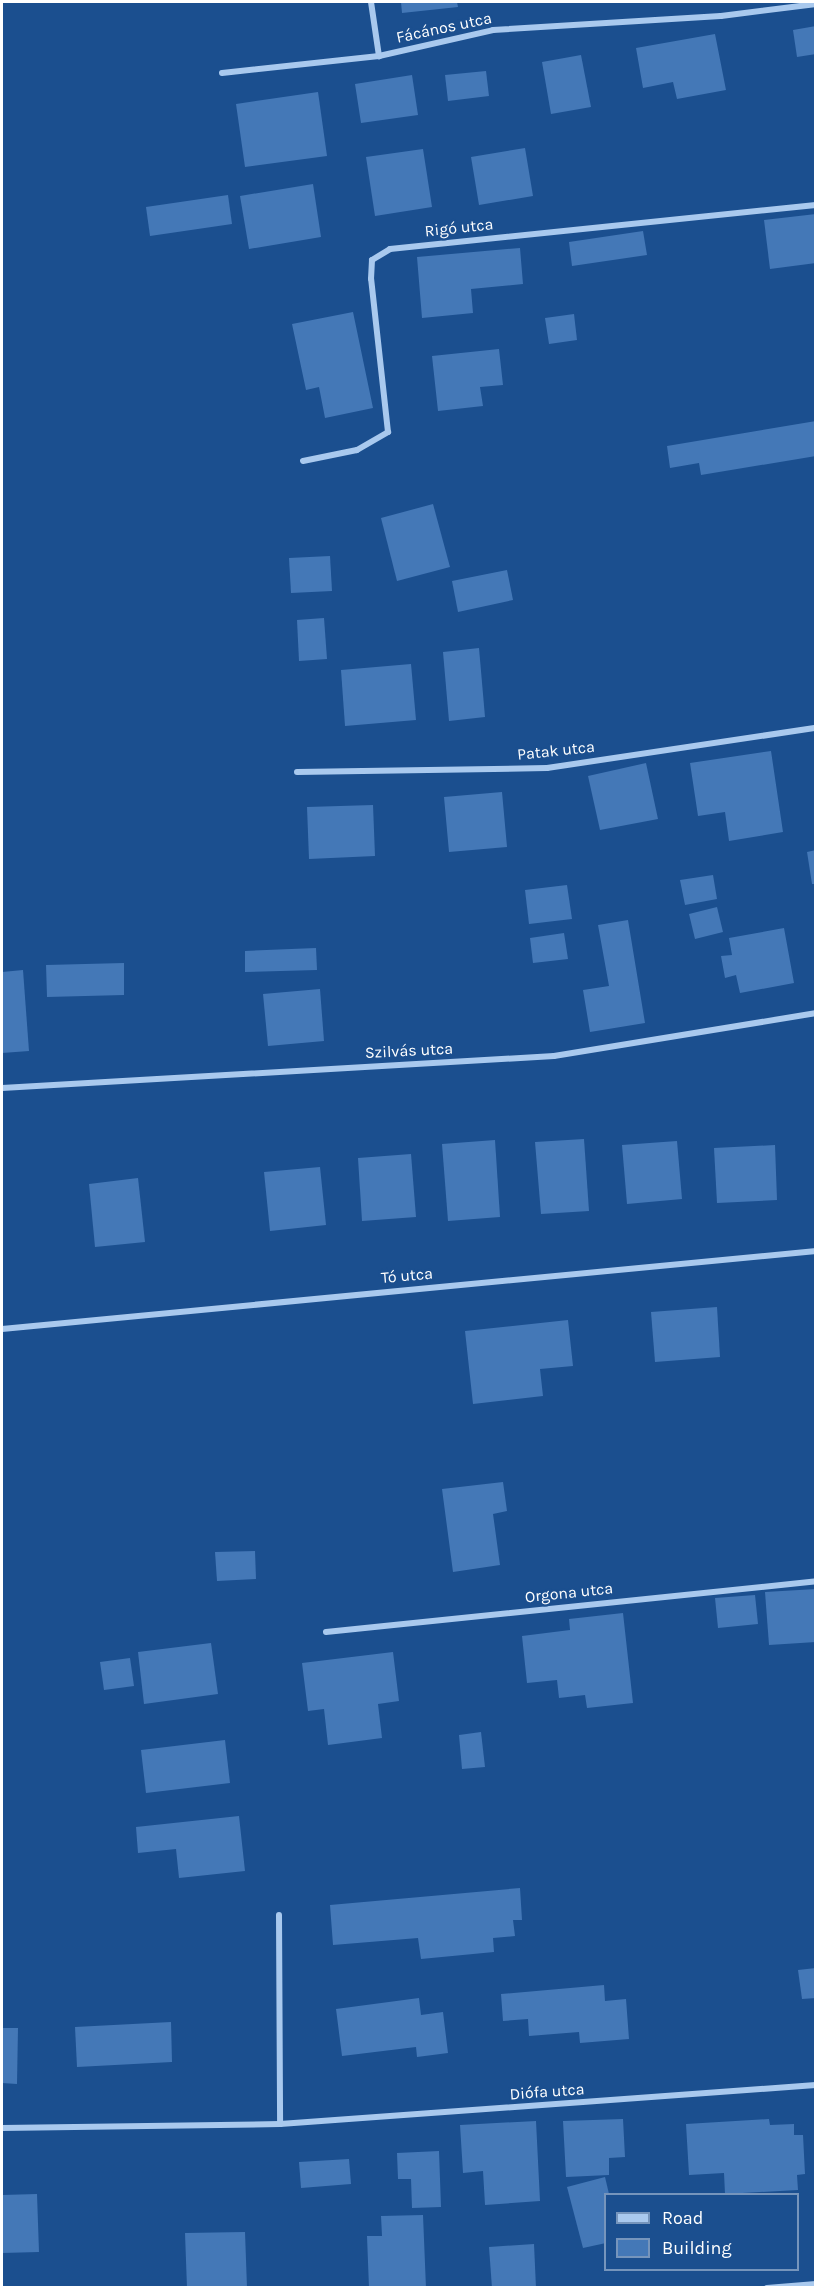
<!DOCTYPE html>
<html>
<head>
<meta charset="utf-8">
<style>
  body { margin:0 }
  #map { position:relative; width:817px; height:2289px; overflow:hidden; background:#1b4f8f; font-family:Karla,sans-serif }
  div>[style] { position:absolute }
  .building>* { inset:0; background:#4478b7 }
  .street>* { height:6px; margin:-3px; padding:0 3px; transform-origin:3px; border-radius:3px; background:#a9c9ee }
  span { translate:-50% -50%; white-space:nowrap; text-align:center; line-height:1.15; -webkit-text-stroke:4.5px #1b4f8f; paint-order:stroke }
  .street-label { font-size:16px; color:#fff }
  .frame { position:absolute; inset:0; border:3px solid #fff; pointer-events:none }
  .legend { position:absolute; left:604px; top:2193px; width:195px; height:78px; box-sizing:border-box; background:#1b4f8f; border:2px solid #7695bc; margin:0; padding:8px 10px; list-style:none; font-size:18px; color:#fff }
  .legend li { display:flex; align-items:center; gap:12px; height:30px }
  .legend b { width:30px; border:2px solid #7695bc }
</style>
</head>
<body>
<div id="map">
  <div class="building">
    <div style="clip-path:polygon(401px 2px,457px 2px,458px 7px,402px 13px)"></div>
    <div style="clip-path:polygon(816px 26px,816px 54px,797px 57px,793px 30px)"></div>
    <div style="clip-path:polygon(715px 34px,726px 90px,677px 99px,673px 82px,643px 88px,636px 48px)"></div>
    <div style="clip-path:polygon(581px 55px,591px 107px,551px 114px,542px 62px)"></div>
    <div style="clip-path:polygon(486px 71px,489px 96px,448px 101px,445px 75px)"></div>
    <div style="clip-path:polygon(412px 75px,418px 115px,361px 123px,355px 84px)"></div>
    <div style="clip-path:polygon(318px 92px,327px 156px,245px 167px,236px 104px)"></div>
    <div style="clip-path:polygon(525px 148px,533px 196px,479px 205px,471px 157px)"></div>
    <div style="clip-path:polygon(423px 149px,432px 207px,375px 216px,366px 157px)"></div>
    <div style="clip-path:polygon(313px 184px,321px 237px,249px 249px,240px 196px)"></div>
    <div style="clip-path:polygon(228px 195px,232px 224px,150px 236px,146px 207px)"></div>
    <div style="clip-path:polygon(816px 214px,816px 263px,770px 269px,764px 220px)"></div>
    <div style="clip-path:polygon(643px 231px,647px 255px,572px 266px,569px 242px)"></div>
    <div style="clip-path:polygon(520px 248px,523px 284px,471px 289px,473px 313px,422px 318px,417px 257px)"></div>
    <div style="clip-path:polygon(353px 312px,373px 408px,325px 418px,319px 387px,306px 390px,292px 324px)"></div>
    <div style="clip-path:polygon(574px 314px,577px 340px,549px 344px,545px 318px)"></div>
    <div style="clip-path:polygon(499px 349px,503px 385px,480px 387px,483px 406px,438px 411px,432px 356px)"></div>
    <div style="clip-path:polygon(816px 421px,816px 456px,701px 475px,699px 463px,670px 468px,667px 446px)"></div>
    <div style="clip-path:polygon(433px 504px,450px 567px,397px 581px,381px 518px)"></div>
    <div style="clip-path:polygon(330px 556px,332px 591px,291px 593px,289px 558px)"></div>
    <div style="clip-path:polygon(507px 570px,513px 600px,458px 612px,452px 581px)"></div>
    <div style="clip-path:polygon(324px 618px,327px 659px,299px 661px,297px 620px)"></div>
    <div style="clip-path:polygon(479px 648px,485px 717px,449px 721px,443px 652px)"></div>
    <div style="clip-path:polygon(411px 664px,416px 720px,345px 726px,341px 670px)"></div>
    <div style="clip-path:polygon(771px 751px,783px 832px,729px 841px,725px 812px,698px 816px,690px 763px)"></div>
    <div style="clip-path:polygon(646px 763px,658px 819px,600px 830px,588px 776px)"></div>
    <div style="clip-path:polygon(502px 792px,507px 847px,449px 852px,444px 797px)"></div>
    <div style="clip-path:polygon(373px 805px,375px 856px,309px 859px,307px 807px)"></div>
    <div style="clip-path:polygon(816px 850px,816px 884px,812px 884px,807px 852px)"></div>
    <div style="clip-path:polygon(713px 875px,717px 899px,685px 905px,680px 880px)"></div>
    <div style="clip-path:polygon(567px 885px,572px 919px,529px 924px,525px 890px)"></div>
    <div style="clip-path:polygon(717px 907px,723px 932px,695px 939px,689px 914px)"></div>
    <div style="clip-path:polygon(628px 920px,645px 1023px,590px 1032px,583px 990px,609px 986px,598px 925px)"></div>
    <div style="clip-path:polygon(784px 928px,794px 983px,740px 993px,736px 975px,725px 978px,721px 956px,732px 955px,729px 938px)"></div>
    <div style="clip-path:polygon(564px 933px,568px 959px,533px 963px,530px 938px)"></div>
    <div style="clip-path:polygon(316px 948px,317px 970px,245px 972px,245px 951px)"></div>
    <div style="clip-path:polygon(124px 963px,124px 995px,47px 997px,46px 965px)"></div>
    <div style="clip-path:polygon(23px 970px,29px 1051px,2px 1053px,2px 972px)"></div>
    <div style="clip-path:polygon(320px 989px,324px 1041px,268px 1046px,263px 994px)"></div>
    <div style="clip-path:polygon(584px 1139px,589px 1211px,541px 1214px,535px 1142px)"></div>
    <div style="clip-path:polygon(495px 1140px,500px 1217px,448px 1221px,442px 1144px)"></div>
    <div style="clip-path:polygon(677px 1141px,682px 1199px,627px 1204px,622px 1145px)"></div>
    <div style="clip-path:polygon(775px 1145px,777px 1200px,717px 1203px,714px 1148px)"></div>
    <div style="clip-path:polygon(411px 1154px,416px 1217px,362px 1221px,358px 1158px)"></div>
    <div style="clip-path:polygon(320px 1167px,326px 1225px,270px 1231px,264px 1172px)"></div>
    <div style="clip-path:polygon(138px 1178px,145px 1242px,95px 1247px,89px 1184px)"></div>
    <div style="clip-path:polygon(717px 1307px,720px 1357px,655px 1362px,651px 1312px)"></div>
    <div style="clip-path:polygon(568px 1320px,573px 1366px,540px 1369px,543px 1396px,473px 1404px,465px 1331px)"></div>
    <div style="clip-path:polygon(503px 1482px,507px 1511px,493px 1514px,500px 1565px,453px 1572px,442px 1489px)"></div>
    <div style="clip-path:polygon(255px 1551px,256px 1579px,217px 1581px,215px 1552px)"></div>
    <div style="clip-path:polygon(816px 1589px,816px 1642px,769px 1645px,765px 1592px)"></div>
    <div style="clip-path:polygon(755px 1595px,758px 1624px,718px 1628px,715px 1598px)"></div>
    <div style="clip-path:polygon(623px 1613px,633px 1703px,587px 1708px,585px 1695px,559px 1698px,557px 1680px,527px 1683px,522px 1636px,570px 1630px,569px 1619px)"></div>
    <div style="clip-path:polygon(211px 1643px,218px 1694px,144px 1704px,138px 1652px)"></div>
    <div style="clip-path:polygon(393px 1652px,399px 1701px,378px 1704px,382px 1738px,328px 1745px,324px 1709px,308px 1711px,302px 1663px)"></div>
    <div style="clip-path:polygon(130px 1658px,134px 1686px,104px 1690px,100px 1662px)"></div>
    <div style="clip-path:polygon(481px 1732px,485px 1767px,462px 1769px,459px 1735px)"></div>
    <div style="clip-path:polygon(225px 1740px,230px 1783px,146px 1793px,141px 1750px)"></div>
    <div style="clip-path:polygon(239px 1816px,245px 1871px,179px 1878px,176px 1849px,138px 1853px,136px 1827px)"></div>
    <div style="clip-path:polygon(520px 1888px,522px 1920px,513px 1920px,515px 1936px,493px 1938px,494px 1952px,421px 1959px,418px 1938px,333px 1945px,330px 1905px)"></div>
    <div style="clip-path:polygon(816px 1968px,816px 1998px,802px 1999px,798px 1970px)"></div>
    <div style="clip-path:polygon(604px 1985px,605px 2001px,626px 1999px,629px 2039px,580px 2043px,579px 2032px,529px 2036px,528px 2019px,503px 2021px,501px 1994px)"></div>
    <div style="clip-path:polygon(419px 1998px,421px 2015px,443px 2012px,448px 2053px,417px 2057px,416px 2047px,342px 2056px,336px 2009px)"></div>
    <div style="clip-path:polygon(171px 2022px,172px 2062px,77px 2067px,75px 2027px)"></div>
    <div style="clip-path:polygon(2px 2028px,18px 2028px,17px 2084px,2px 2083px)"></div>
    <div style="clip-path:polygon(623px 2119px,625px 2157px,609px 2158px,609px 2175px,566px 2177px,563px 2121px)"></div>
    <div style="clip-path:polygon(769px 2119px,770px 2125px,794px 2124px,794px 2135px,803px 2135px,805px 2174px,797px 2175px,798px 2190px,725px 2194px,724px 2173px,689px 2175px,686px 2124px)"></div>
    <div style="clip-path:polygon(536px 2121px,540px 2201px,485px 2205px,483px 2171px,463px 2173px,460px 2125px)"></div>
    <div style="clip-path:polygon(439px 2151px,441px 2207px,412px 2208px,411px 2179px,398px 2179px,397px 2153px)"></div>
    <div style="clip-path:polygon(349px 2159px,351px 2184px,301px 2188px,299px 2162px)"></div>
    <div style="clip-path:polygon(605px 2177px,609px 2194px,606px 2243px,583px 2248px,567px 2187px)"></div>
    <div style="clip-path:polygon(37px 2194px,39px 2252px,2px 2253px,2px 2195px)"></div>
    <div style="clip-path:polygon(423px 2215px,426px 2288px,369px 2288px,367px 2236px,382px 2236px,381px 2216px)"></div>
    <div style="clip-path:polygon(245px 2232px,247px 2288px,187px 2288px,185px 2233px)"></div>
    <div style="clip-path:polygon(534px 2244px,536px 2288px,492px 2288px,489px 2247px)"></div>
  </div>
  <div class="street">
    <div style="left:371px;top:2px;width:55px;rotate:81.6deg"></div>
    <div style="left:222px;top:73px;width:158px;rotate:-6.2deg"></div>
    <div style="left:379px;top:56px;width:117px;rotate:-12.8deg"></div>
    <div style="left:493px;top:30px;width:228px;rotate:-3.5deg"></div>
    <div style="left:721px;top:16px;width:96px;rotate:-7.2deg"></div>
    <div style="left:303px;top:461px;width:55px;rotate:-11.5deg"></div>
    <div style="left:357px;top:450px;width:36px;rotate:-30deg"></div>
    <div style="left:388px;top:432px;width:154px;rotate:-96.3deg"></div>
    <div style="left:371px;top:279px;width:19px;rotate:-87deg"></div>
    <div style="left:372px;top:260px;width:21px;rotate:-31deg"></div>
    <div style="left:390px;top:249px;width:428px;rotate:-5.9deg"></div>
    <div style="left:297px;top:772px;width:250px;rotate:-0.9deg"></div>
    <div style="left:547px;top:768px;width:272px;rotate:-8.5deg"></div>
    <div style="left:2px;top:1088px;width:553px;rotate:-3.32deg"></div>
    <div style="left:554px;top:1056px;width:266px;rotate:-9.3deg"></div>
    <div style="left:2px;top:1329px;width:818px;rotate:-5.47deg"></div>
    <div style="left:326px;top:1632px;width:493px;rotate:-5.9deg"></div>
    <div style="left:279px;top:1915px;width:209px;rotate:89.7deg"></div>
    <div style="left:2px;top:2128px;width:278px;rotate:-0.8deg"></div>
    <div style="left:280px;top:2124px;width:537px;rotate:-4.16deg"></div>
    <div style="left:767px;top:2288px;width:49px;rotate:-4.7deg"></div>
  </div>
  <div class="street-label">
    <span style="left:444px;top:28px;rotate:-12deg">Fácános utca</span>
    <span style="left:459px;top:228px;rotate:-6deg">Rigó utca</span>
    <span style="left:556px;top:751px;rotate:-6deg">Patak utca</span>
    <span style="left:409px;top:1051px;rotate:-3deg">Szilvás utca</span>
    <span style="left:407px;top:1276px;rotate:-5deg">Tó utca</span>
    <span style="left:569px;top:1593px;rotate:-6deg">Orgona utca</span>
    <span style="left:547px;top:2092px;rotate:-4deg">Diófa utca</span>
  </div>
  <div class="frame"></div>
  <ul class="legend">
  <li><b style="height:8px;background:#a9c9ee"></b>Road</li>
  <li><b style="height:16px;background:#4478b7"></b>Building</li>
  </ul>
</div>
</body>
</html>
